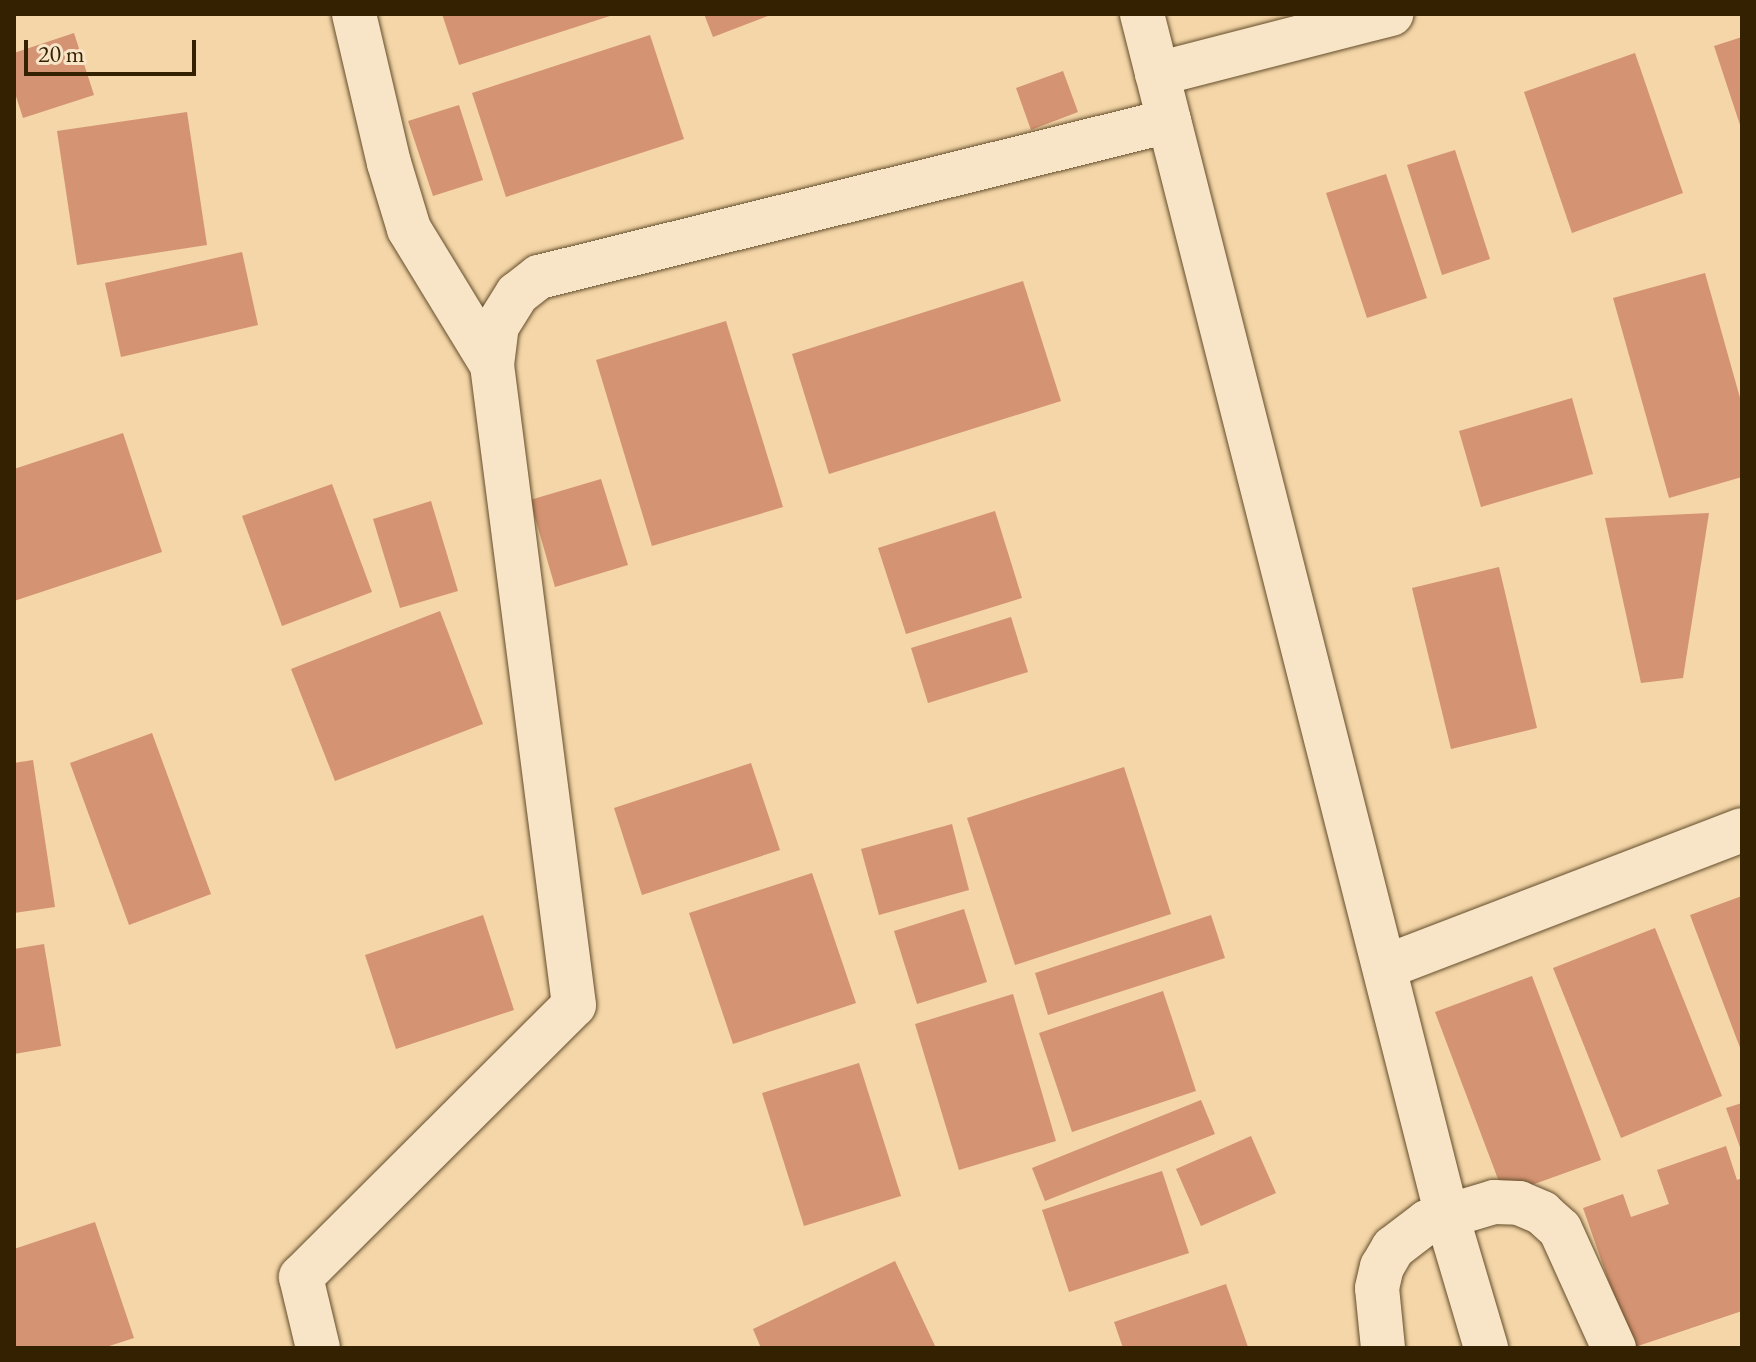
<!DOCTYPE html>
<html>
<head>
<meta charset="utf-8">
<style>
  body { margin:0 }
  #map { position:relative; width:1756px; height:1362px; overflow:hidden; background:#f4d6a8; font-family:"EB Garamond",serif }
  div>[style] { position:absolute }
  .building>* { inset:0; background:#d49372 }
  .roads { filter:drop-shadow(0 0 2px #644e2c) drop-shadow(0 0 2px #644e2c) }
  .minor>* { height:44px; margin:-22px; padding:0 22px; transform-origin:22px; border-radius:22px; background:#f8e4c6 }
  span { translate:-50% -50%; white-space:nowrap; text-align:center; line-height:1.15; -webkit-text-stroke:8px #f8e4c6; paint-order:stroke }
  .frame { position:absolute; inset:0; border:16px solid #342102; pointer-events:none }
  .scale { position:absolute; left:24px; top:40px; width:172px; height:36px; box-sizing:border-box; border:4px solid #342102; border-top:0; padding-left:10px; font-size:24px; line-height:28px; white-space:nowrap; color:#342102; -webkit-text-stroke:6px #f8e4c6; paint-order:stroke }
</style>
</head>
<body>
<div id="map">
  <div class="building">
    <div style="clip-path:polygon(442px 14px,613px 14px,613px 15px,459px 65px)"></div>
    <div style="clip-path:polygon(704px 14px,773px 14px,713px 37px)"></div>
    <div style="clip-path:polygon(74px 33px,94px 95px,23px 118px,14px 90px,14px 53px)"></div>
    <div style="clip-path:polygon(650px 35px,684px 139px,506px 197px,472px 93px)"></div>
    <div style="clip-path:polygon(1742px 37px,1742px 128px,1741px 128px,1714px 46px)"></div>
    <div style="clip-path:polygon(1635px 53px,1683px 193px,1572px 233px,1524px 92px)"></div>
    <div style="clip-path:polygon(1063px 71px,1078px 112px,1031px 130px,1016px 88px)"></div>
    <div style="clip-path:polygon(459px 105px,483px 180px,433px 196px,408px 121px)"></div>
    <div style="clip-path:polygon(187px 112px,207px 245px,77px 265px,57px 131px)"></div>
    <div style="clip-path:polygon(1455px 150px,1490px 259px,1442px 275px,1407px 165px)"></div>
    <div style="clip-path:polygon(1386px 174px,1427px 298px,1367px 318px,1326px 193px)"></div>
    <div style="clip-path:polygon(242px 252px,258px 325px,121px 357px,105px 283px)"></div>
    <div style="clip-path:polygon(1705px 273px,1742px 405px,1742px 477px,1669px 498px,1613px 298px)"></div>
    <div style="clip-path:polygon(1023px 281px,1061px 401px,829px 474px,792px 354px)"></div>
    <div style="clip-path:polygon(726px 321px,783px 507px,652px 546px,596px 360px)"></div>
    <div style="clip-path:polygon(1572px 398px,1593px 474px,1481px 507px,1459px 431px)"></div>
    <div style="clip-path:polygon(123px 433px,162px 552px,14px 601px,14px 469px)"></div>
    <div style="clip-path:polygon(601px 479px,628px 565px,555px 587px,530px 500px)"></div>
    <div style="clip-path:polygon(332px 484px,372px 592px,282px 626px,242px 516px)"></div>
    <div style="clip-path:polygon(431px 501px,458px 591px,400px 608px,373px 519px)"></div>
    <div style="clip-path:polygon(995px 511px,1022px 598px,906px 634px,878px 548px)"></div>
    <div style="clip-path:polygon(1709px 513px,1683px 678px,1641px 683px,1605px 518px)"></div>
    <div style="clip-path:polygon(1499px 567px,1537px 728px,1451px 749px,1412px 588px)"></div>
    <div style="clip-path:polygon(440px 611px,483px 724px,335px 781px,291px 669px)"></div>
    <div style="clip-path:polygon(1011px 617px,1028px 672px,928px 703px,911px 648px)"></div>
    <div style="clip-path:polygon(152px 733px,211px 894px,129px 925px,70px 763px)"></div>
    <div style="clip-path:polygon(33px 760px,55px 907px,14px 913px,14px 763px)"></div>
    <div style="clip-path:polygon(751px 763px,780px 850px,642px 895px,614px 808px)"></div>
    <div style="clip-path:polygon(1124px 767px,1171px 914px,1015px 965px,967px 818px)"></div>
    <div style="clip-path:polygon(952px 824px,969px 890px,879px 915px,861px 849px)"></div>
    <div style="clip-path:polygon(812px 873px,856px 1003px,733px 1044px,689px 913px)"></div>
    <div style="clip-path:polygon(1742px 896px,1742px 1053px,1690px 915px)"></div>
    <div style="clip-path:polygon(964px 909px,987px 982px,917px 1004px,894px 931px)"></div>
    <div style="clip-path:polygon(483px 915px,514px 1010px,396px 1049px,365px 955px)"></div>
    <div style="clip-path:polygon(1211px 915px,1225px 958px,1048px 1015px,1035px 973px)"></div>
    <div style="clip-path:polygon(1655px 928px,1722px 1096px,1621px 1138px,1553px 968px)"></div>
    <div style="clip-path:polygon(44px 944px,61px 1046px,14px 1054px,14px 949px)"></div>
    <div style="clip-path:polygon(1532px 976px,1601px 1160px,1504px 1195px,1435px 1012px)"></div>
    <div style="clip-path:polygon(1163px 991px,1196px 1091px,1072px 1132px,1039px 1033px)"></div>
    <div style="clip-path:polygon(1013px 994px,1056px 1141px,959px 1170px,915px 1024px)"></div>
    <div style="clip-path:polygon(859px 1063px,901px 1196px,804px 1226px,762px 1093px)"></div>
    <div style="clip-path:polygon(1201px 1100px,1215px 1134px,1045px 1201px,1032px 1168px)"></div>
    <div style="clip-path:polygon(1742px 1103px,1742px 1153px,1726px 1108px)"></div>
    <div style="clip-path:polygon(1251px 1136px,1276px 1193px,1201px 1226px,1176px 1169px)"></div>
    <div style="clip-path:polygon(1726px 1146px,1737px 1180px,1742px 1178px,1742px 1311px,1632px 1348px,1583px 1208px,1623px 1194px,1631px 1217px,1669px 1204px,1657px 1170px)"></div>
    <div style="clip-path:polygon(1162px 1171px,1189px 1253px,1069px 1292px,1042px 1210px)"></div>
    <div style="clip-path:polygon(95px 1222px,134px 1338px,103px 1348px,14px 1348px,14px 1249px)"></div>
    <div style="clip-path:polygon(895px 1261px,936px 1348px,761px 1348px,753px 1329px)"></div>
    <div style="clip-path:polygon(1226px 1284px,1248px 1347px,1123px 1348px,1114px 1322px)"></div>
  </div>
  <div class="roads">
    <div class="minor">
      <div style="left:354px;top:14px;width:153px;rotate:76.8deg"></div>
      <div style="left:389px;top:163px;width:69px;rotate:73.1deg"></div>
      <div style="left:409px;top:229px;width:159px;rotate:58.6deg"></div>
      <div style="left:1142px;top:14px;width:1240px;rotate:75.76deg"></div>
      <div style="left:1447px;top:1216px;width:138px;rotate:73.5deg"></div>
      <div style="left:1157px;top:74px;width:242px;rotate:-14.4deg"></div>
      <div style="left:1385px;top:967px;width:382px;rotate:-21deg"></div>
      <div style="left:318px;top:1348px;width:73px;rotate:-103.5deg"></div>
      <div style="left:301px;top:1277px;width:385px;rotate:-44.9deg"></div>
      <div style="left:574px;top:1005px;width:645px;rotate:-97.3deg"></div>
      <div style="left:492px;top:365px;width:39px;rotate:-83deg"></div>
      <div style="left:497px;top:326px;width:38px;rotate:-58deg"></div>
      <div style="left:517px;top:294px;width:28px;rotate:-38deg"></div>
      <div style="left:539px;top:277px;width:649px;rotate:-13.91deg"></div>
      <div style="left:1383px;top:1348px;width:60px;rotate:-95.7deg"></div>
      <div style="left:1377px;top:1288px;width:22px;rotate:-77deg"></div>
      <div style="left:1382px;top:1267px;width:22px;rotate:-60deg"></div>
      <div style="left:1393px;top:1248px;width:43px;rotate:-37.4deg"></div>
      <div style="left:1427px;top:1222px;width:70px;rotate:-16.6deg"></div>
      <div style="left:1494px;top:1202px;width:25px;rotate:2deg"></div>
      <div style="left:1519px;top:1203px;width:25px;rotate:23deg"></div>
      <div style="left:1542px;top:1213px;width:24px;rotate:42deg"></div>
      <div style="left:1560px;top:1229px;width:131px;rotate:65.6deg"></div>
    </div>
  </div>
  <div class="frame"></div>
  <div class="scale">20 m</div>
</div>
</body>
</html>
